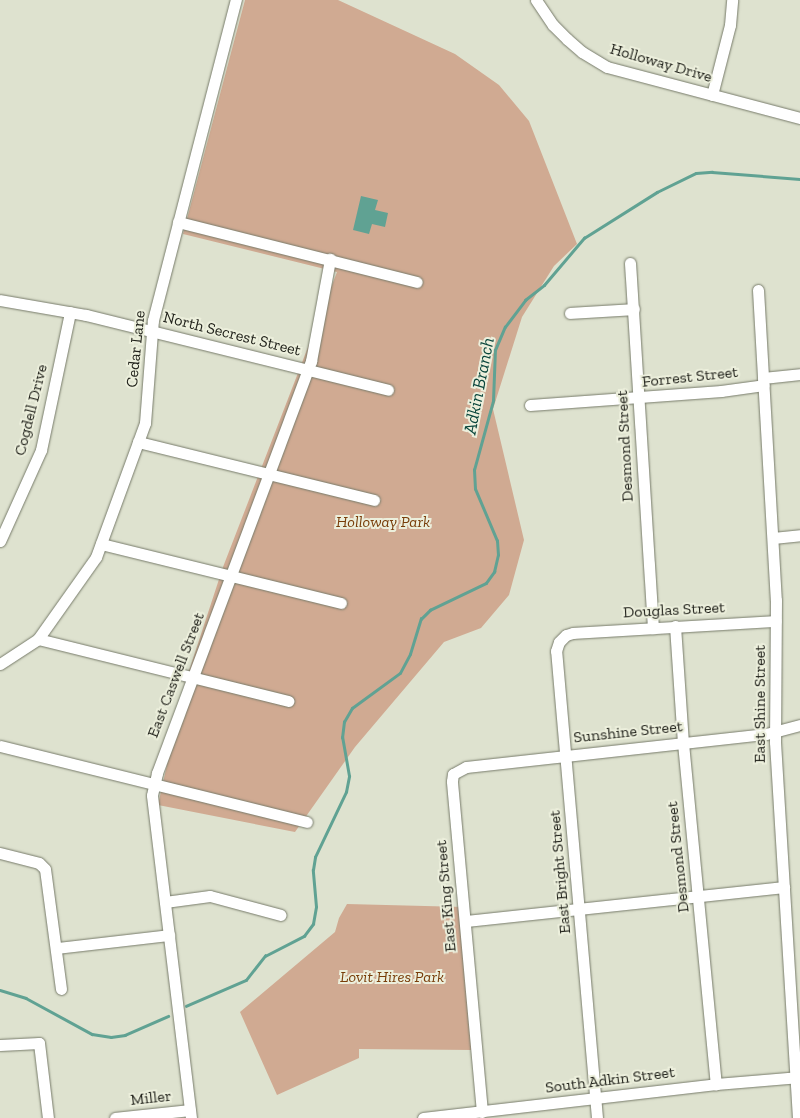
<!DOCTYPE html>
<html>
<head>
<meta charset="utf-8">
<style>
  body { margin:0 }
  #map { position:relative; width:800px; height:1118px; overflow:hidden; background:#dee2cf; font-family:"Zilla Slab",serif }
  div>[style] { position:absolute }
  .green>* { inset:0; background:#d0aa92 }
  .water>* { inset:0; background:#60a293 }
  .stream>* { height:2.5px; margin:-1.25px; padding:0 1.25px; transform-origin:1.25px; border-radius:1.25px; background:#60a293 }
  .roads { filter:drop-shadow(0 0 1px #777b6a) drop-shadow(0 0 1px #777b6a) }
  .minor>* { height:11px; margin:-5.5px; padding:0 5.5px; transform-origin:5.5px; border-radius:5.5px; background:#fff }
  span { translate:-50% -50%; white-space:nowrap; text-align:center; line-height:1.15; -webkit-text-stroke:4px #ecefdc; paint-order:stroke }
  .street-label { font-size:16px; color:#21221b }
  .park-label { font-size:16px; color:#783d09; font-style:italic }
  .water-label { font-size:18px; color:#08453b; font-style:italic }
</style>
</head>
<body>
<div id="map">
  <div class="green">
    <div style="clip-path:polygon(245px 0,338px 0,455px 54px,499px 85px,529px 121px,577px 244px,554px 266px,522px 317px,493px 409px,524px 540px,509px 595px,481px 628px,444px 642px,355px 747px,295px 832px,158px 805px,186px 680px,223px 567px,337px 272px,183px 234px)"></div>
    <div style="clip-path:polygon(347px 904px,464px 907px,473px 1050px,359px 1049px,359px 1058px,277px 1095px,240px 1012px,335px 932px,339px 918px)"></div>
  </div>
  <div class="water">
    <div style="clip-path:polygon(361px 196px,378px 200px,375px 210px,388px 213px,385px 227px,372px 224px,369px 234px,353px 230px)"></div>
  </div>
  <div class="stream">
    <div style="left:0;top:990px;width:27px;rotate:17deg"></div>
    <div style="left:26px;top:998px;width:75px;rotate:28.6deg"></div>
    <div style="left:92px;top:1034px;width:19px;rotate:9deg"></div>
    <div style="left:111px;top:1037px;width:14px;rotate:-8deg"></div>
    <div style="left:125px;top:1035px;width:47px;rotate:-23.8deg"></div>
    <div style="left:186px;top:1006px;width:65px;rotate:-23.4deg"></div>
    <div style="left:246px;top:980px;width:31px;rotate:-52deg"></div>
    <div style="left:265px;top:956px;width:44px;rotate:-27.1deg"></div>
    <div style="left:304px;top:936px;width:15px;rotate:-53deg"></div>
    <div style="left:313px;top:924px;width:17px;rotate:-80deg"></div>
    <div style="left:316px;top:907px;width:37px;rotate:-95deg"></div>
    <div style="left:313px;top:870px;width:13px;rotate:-81deg"></div>
    <div style="left:315px;top:857px;width:72px;rotate:-64.5deg"></div>
    <div style="left:346px;top:792px;width:16px;rotate:-79deg"></div>
    <div style="left:349px;top:776px;width:39px;rotate:-100deg"></div>
    <div style="left:342px;top:738px;width:16px;rotate:-83deg"></div>
    <div style="left:344px;top:722px;width:16px;rotate:-60deg"></div>
    <div style="left:352px;top:708px;width:59px;rotate:-36.1deg"></div>
    <div style="left:400px;top:673px;width:21px;rotate:-62deg"></div>
    <div style="left:410px;top:654px;width:37px;rotate:-73deg"></div>
    <div style="left:421px;top:619px;width:13px;rotate:-45deg"></div>
    <div style="left:430px;top:610px;width:62px;rotate:-25.7deg"></div>
    <div style="left:486px;top:583px;width:14px;rotate:-54deg"></div>
    <div style="left:494px;top:572px;width:17px;rotate:-77deg"></div>
    <div style="left:498px;top:555px;width:14px;rotate:-94deg"></div>
    <div style="left:497px;top:541px;width:56px;rotate:-112.9deg"></div>
    <div style="left:475px;top:489px;width:19px;rotate:-93deg"></div>
    <div style="left:474px;top:470px;width:72px;rotate:-74.6deg"></div>
    <div style="left:493px;top:401px;width:51px;rotate:-87.8deg"></div>
    <div style="left:495px;top:350px;width:25px;rotate:-67deg"></div>
    <div style="left:505px;top:327px;width:34px;rotate:-53deg"></div>
    <div style="left:525px;top:300px;width:24px;rotate:-38deg"></div>
    <div style="left:544px;top:285px;width:62px;rotate:-49.6deg"></div>
    <div style="left:584px;top:238px;width:86px;rotate:-32.2deg"></div>
    <div style="left:657px;top:192px;width:43px;rotate:-26deg"></div>
    <div style="left:696px;top:173px;width:16px;rotate:-4deg"></div>
    <div style="left:712px;top:172px;width:88px;rotate:4.5deg"></div>
  </div>
  <div class="roads">
    <div class="minor">
      <div style="left:536px;top:0;width:30px;rotate:56deg"></div>
      <div style="left:553px;top:25px;width:20px;rotate:45deg"></div>
      <div style="left:567px;top:39px;width:20px;rotate:41deg"></div>
      <div style="left:582px;top:52px;width:29px;rotate:31deg"></div>
      <div style="left:607px;top:67px;width:200px;rotate:14.8deg"></div>
      <div style="left:712px;top:95px;width:72px;rotate:-75.6deg"></div>
      <div style="left:730px;top:25px;width:25px;rotate:-85deg"></div>
      <div style="left:178px;top:222px;width:246px;rotate:14.1deg"></div>
      <div style="left:630px;top:263px;width:366px;rotate:86.4deg"></div>
      <div style="left:758px;top:290px;width:311px;rotate:86.7deg"></div>
      <div style="left:776px;top:600px;width:142px;rotate:90.4deg"></div>
      <div style="left:775px;top:742px;width:377px;rotate:86.5deg"></div>
      <div style="left:0;top:300px;width:87px;rotate:9.9deg"></div>
      <div style="left:86px;top:315px;width:311px;rotate:13.9deg"></div>
      <div style="left:570px;top:313px;width:64px;rotate:-3.6deg"></div>
      <div style="left:763px;top:378px;width:37px;rotate:-6deg"></div>
      <div style="left:530px;top:405px;width:192px;rotate:-4.2deg"></div>
      <div style="left:721px;top:391px;width:43px;rotate:-7.9deg"></div>
      <div style="left:138px;top:442px;width:243px;rotate:13.8deg"></div>
      <div style="left:773px;top:538px;width:27px;rotate:-6deg"></div>
      <div style="left:0;top:541px;width:100px;rotate:-65.7deg"></div>
      <div style="left:41px;top:450px;width:141px;rotate:-78.1deg"></div>
      <div style="left:101px;top:544px;width:247px;rotate:13.8deg"></div>
      <div style="left:675px;top:626px;width:117px;rotate:86.1deg"></div>
      <div style="left:683px;top:743px;width:343px;rotate:84.5deg"></div>
      <div style="left:38px;top:639px;width:258px;rotate:13.9deg"></div>
      <div style="left:0;top:664px;width:45px;rotate:-33.3deg"></div>
      <div style="left:38px;top:639px;width:100px;rotate:-54.7deg"></div>
      <div style="left:96px;top:557px;width:143px;rotate:-69.9deg"></div>
      <div style="left:145px;top:423px;width:103px;rotate:-85.6deg"></div>
      <div style="left:153px;top:320px;width:331px;rotate:-75.5deg"></div>
      <div style="left:0;top:746px;width:316px;rotate:13.9deg"></div>
      <div style="left:0;top:853px;width:40px;rotate:14.4deg"></div>
      <div style="left:39px;top:863px;width:8px;rotate:45deg"></div>
      <div style="left:45px;top:869px;width:121px;rotate:82.4deg"></div>
      <div style="left:165px;top:902px;width:45px;rotate:-7.6deg"></div>
      <div style="left:210px;top:896px;width:73px;rotate:15deg"></div>
      <div style="left:466px;top:921px;width:320px;rotate:-6.1deg"></div>
      <div style="left:57px;top:948px;width:113px;rotate:-6.6deg"></div>
      <div style="left:0;top:1045px;width:39px;rotate:-3deg"></div>
      <div style="left:39px;top:1043px;width:76px;rotate:83.2deg"></div>
      <div style="left:482px;top:1112px;width:332px;rotate:-95.2deg"></div>
      <div style="left:452px;top:781px;width:7px;rotate:-82deg"></div>
      <div style="left:453px;top:774px;width:15px;rotate:-28deg"></div>
      <div style="left:466px;top:767px;width:302px;rotate:-6.3deg"></div>
      <div style="left:766px;top:734px;width:35px;rotate:-15deg"></div>
      <div style="left:115px;top:1118px;width:75px;rotate:-6.1deg"></div>
      <div style="left:191px;top:1118px;width:325px;rotate:-96.9deg"></div>
      <div style="left:152px;top:795px;width:23px;rotate:-77deg"></div>
      <div style="left:157px;top:773px;width:440px;rotate:-69.5deg"></div>
      <div style="left:311px;top:361px;width:104px;rotate:-79.4deg"></div>
      <div style="left:423px;top:1118px;width:295px;rotate:-6.6deg"></div>
      <div style="left:716px;top:1084px;width:84px;rotate:-4.8deg"></div>
      <div style="left:597px;top:1118px;width:469px;rotate:-95deg"></div>
      <div style="left:556px;top:651px;width:9px;rotate:-72deg"></div>
      <div style="left:559px;top:642px;width:10px;rotate:-45deg"></div>
      <div style="left:566px;top:635px;width:7px;rotate:-16deg"></div>
      <div style="left:573px;top:633px;width:203px;rotate:-3.4deg"></div>
    </div>
  </div>
  <div class="street-label">
    <span style="left:661px;top:63px;rotate:16deg">Holloway Drive</span>
    <span style="left:232px;top:334px;rotate:14deg">North Secrest Street</span>
    <span style="left:136px;top:349px;rotate:-84deg">Cedar Lane</span>
    <span style="left:690px;top:377px;rotate:-6deg">Forrest Street</span>
    <span style="left:31px;top:410px;rotate:-76deg">Cogdell Drive</span>
    <span style="left:625px;top:446px;rotate:-93deg">Desmond Street</span>
    <span style="left:674px;top:610px;rotate:-3deg">Douglas Street</span>
    <span style="left:176px;top:675px;rotate:-69deg">East Caswell Street</span>
    <span style="left:760px;top:704px;rotate:-90deg">East Shine Street</span>
    <span style="left:628px;top:732px;rotate:-6deg">Sunshine Street</span>
    <span style="left:678px;top:857px;rotate:-96deg">Desmond Street</span>
    <span style="left:560px;top:872px;rotate:-95deg">East Bright Street</span>
    <span style="left:446px;top:896px;rotate:-95deg">East King Street</span>
    <span style="left:610px;top:1080px;rotate:-7deg">South Adkin Street</span>
    <span style="left:151px;top:1098px;rotate:-6deg">Miller</span>
  </div>
  <div class="park-label">
    <span style="left:383px;top:522px">Holloway Park</span>
    <span style="left:392px;top:977px">Lovit Hires Park</span>
  </div>
  <div class="water-label">
    <span style="left:479px;top:386px;rotate:-79deg">Adkin Branch</span>
  </div>
</div>
</body>
</html>
